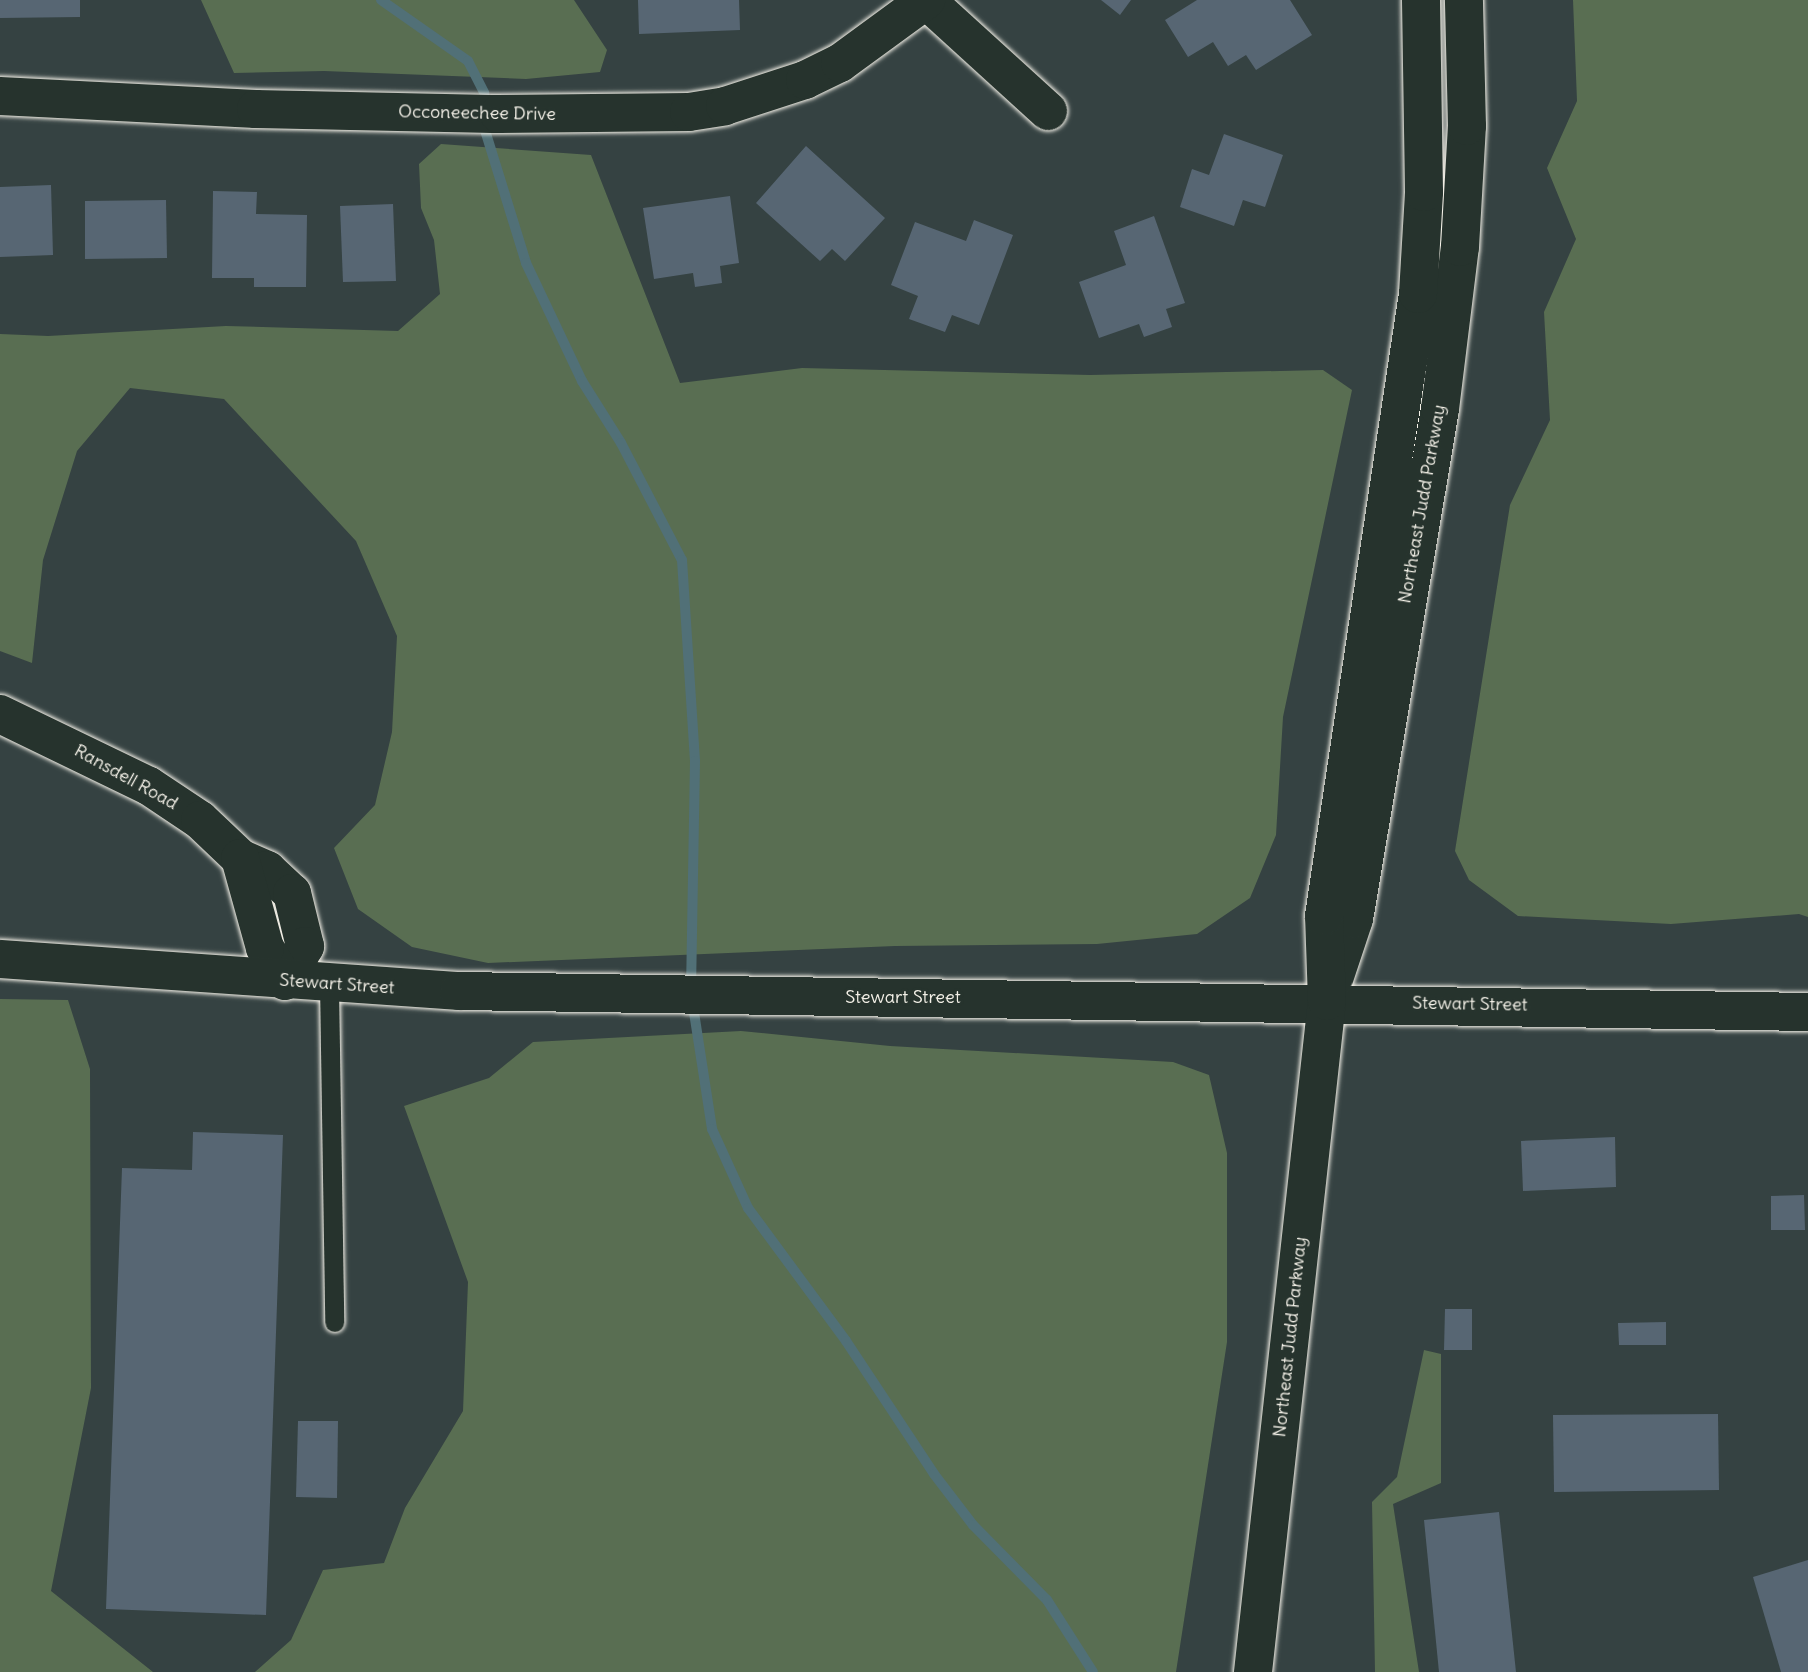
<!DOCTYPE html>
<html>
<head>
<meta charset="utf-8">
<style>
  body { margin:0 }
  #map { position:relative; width:1808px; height:1672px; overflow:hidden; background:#354242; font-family:Delius,sans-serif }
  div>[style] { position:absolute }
  .green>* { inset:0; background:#596e52 }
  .stream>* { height:10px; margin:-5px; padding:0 5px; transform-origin:5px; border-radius:5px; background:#517077 }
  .building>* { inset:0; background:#576673 }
  .roads { filter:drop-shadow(0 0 2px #f4f1e8) drop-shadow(0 0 2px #f4f1e8) }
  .lane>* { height:19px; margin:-9.5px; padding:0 9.5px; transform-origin:9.5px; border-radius:9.5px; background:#26332d }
  .street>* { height:38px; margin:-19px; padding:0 19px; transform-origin:19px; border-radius:19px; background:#26332d }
  .highway>* { height:38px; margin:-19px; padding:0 19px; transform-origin:19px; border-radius:19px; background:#26332d }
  span { translate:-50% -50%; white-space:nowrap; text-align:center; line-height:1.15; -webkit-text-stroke:6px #26332d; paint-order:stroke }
  .street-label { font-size:18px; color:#f4f1e8 }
</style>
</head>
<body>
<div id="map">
  <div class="green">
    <div style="clip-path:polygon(201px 0,574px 0,607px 50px,600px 72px,526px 79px,324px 71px,234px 73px)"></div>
    <div style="clip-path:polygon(1573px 0,1808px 0,1808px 917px,1799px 914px,1671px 924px,1518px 916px,1469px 880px,1455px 851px,1510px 505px,1550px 420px,1544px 312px,1576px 239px,1547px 168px,1577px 101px)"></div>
    <div style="clip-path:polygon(441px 144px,591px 155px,680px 383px,802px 368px,1090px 375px,1323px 370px,1352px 390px,1283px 717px,1276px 835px,1250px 898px,1197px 934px,1097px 944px,895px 946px,488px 963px,412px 947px,358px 909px,334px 848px,375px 805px,392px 732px,397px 636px,356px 541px,224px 399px,130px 388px,77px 451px,43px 560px,32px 663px,0 651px,0 334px,48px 336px,226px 326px,398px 331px,440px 294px,434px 240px,421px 208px,419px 164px)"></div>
    <div style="clip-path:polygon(0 999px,68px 1000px,90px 1069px,91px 1388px,51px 1591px,153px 1672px,0 1672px)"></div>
    <div style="clip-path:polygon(741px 1031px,890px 1046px,1173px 1062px,1209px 1075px,1227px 1153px,1227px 1342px,1176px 1672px,255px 1672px,291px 1640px,323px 1570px,384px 1563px,405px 1508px,463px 1411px,468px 1282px,404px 1106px,489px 1078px,533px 1042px)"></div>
    <div style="clip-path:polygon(1424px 1350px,1441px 1354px,1441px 1483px,1393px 1504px,1419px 1672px,1375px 1672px,1372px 1502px,1397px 1477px)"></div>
  </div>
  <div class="stream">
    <div style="left:381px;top:0;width:106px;rotate:35deg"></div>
    <div style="left:468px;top:61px;width:36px;rotate:63deg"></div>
    <div style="left:484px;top:127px;width:142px;rotate:72.8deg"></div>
    <div style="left:526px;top:263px;width:131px;rotate:64.6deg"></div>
    <div style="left:582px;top:381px;width:73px;rotate:57.8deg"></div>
    <div style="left:621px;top:443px;width:132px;rotate:62.5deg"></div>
    <div style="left:682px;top:560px;width:201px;rotate:86.3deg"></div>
    <div style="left:695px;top:761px;width:232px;rotate:91deg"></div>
    <div style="left:691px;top:993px;width:138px;rotate:81.2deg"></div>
    <div style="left:712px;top:1129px;width:87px;rotate:65.5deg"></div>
    <div style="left:748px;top:1208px;width:165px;rotate:53.6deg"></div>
    <div style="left:846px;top:1341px;width:159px;rotate:56.5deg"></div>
    <div style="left:934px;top:1474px;width:64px;rotate:52.6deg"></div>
    <div style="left:973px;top:1525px;width:105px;rotate:45.4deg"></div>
    <div style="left:1047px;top:1600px;width:85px;rotate:57.4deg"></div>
  </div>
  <div class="building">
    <div style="clip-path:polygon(0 0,80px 0,80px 17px,0 18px)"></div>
    <div style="clip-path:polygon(638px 0,739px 0,740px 30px,639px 34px)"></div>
    <div style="clip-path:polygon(1101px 0,1131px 0,1120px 15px)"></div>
    <div style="clip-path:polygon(1197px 0,1290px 0,1312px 35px,1256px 70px,1246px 55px,1228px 66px,1213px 42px,1188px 57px,1165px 20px)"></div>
    <div style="clip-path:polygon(1224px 134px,1283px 155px,1265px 207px,1243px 200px,1234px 226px,1180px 207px,1192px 169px,1209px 175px)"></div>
    <div style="clip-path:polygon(806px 146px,885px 218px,845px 261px,832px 249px,820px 261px,756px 203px)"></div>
    <div style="clip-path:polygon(51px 185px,53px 255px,0 257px,0 187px)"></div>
    <div style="clip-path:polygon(213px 191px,257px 192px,256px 214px,307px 215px,306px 287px,254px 287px,254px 278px,212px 278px)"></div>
    <div style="clip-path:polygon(730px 196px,739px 263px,720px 266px,722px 283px,695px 287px,693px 273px,654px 279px,643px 208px)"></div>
    <div style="clip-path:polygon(166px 200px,167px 258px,85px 259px,85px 201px)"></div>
    <div style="clip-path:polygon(393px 204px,396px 281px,343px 282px,340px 206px)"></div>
    <div style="clip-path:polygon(1154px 216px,1185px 303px,1166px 309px,1172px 327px,1144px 337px,1139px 324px,1099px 338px,1079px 282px,1126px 265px,1114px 231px)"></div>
    <div style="clip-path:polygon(974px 220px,1013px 235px,979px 325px,952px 315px,945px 332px,909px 319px,918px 296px,891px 285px,915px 222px,966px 241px)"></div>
    <div style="clip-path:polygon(193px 1132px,283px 1135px,266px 1615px,106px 1609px,122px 1168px,192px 1170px)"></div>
    <div style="clip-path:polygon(1615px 1137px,1616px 1187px,1523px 1191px,1521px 1141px)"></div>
    <div style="clip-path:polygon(1804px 1195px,1805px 1230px,1771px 1230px,1771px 1196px)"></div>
    <div style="clip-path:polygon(1445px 1309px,1472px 1309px,1472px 1350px,1444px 1350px)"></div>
    <div style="clip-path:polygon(1666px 1322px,1666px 1345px,1619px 1345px,1618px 1323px)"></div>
    <div style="clip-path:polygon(1718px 1414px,1719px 1490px,1554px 1492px,1553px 1415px)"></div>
    <div style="clip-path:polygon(298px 1421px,338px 1421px,337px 1498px,296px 1497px)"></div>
    <div style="clip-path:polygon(1499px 1512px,1516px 1672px,1439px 1672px,1424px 1520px)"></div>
    <div style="clip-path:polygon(1808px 1560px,1808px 1672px,1781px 1672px,1753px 1577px)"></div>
  </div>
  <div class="roads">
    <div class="lane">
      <div style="left:329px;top:985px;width:337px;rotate:89.1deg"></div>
    </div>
    <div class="street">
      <div style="left:926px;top:0;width:165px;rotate:42.3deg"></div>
      <div style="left:0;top:96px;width:256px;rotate:2.9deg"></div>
      <div style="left:256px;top:109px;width:243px;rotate:1.2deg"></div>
      <div style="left:499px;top:114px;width:190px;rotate:-0.6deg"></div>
      <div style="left:689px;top:112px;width:36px;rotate:-9deg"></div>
      <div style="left:725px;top:106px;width:84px;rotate:-18deg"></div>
      <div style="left:805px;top:80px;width:39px;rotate:-26deg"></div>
      <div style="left:840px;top:63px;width:107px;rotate:-36.2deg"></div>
      <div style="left:0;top:714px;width:165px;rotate:25.8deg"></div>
      <div style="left:149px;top:786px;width:61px;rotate:33.7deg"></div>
      <div style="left:200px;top:820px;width:55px;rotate:43.5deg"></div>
      <div style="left:240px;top:858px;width:30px;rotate:24deg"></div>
      <div style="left:267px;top:870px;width:34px;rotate:43deg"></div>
      <div style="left:292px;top:893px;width:55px;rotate:76.2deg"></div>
      <div style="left:305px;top:946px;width:40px;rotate:119.7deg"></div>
      <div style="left:285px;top:981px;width:39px;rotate:-121deg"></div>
      <div style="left:265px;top:948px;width:93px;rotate:-105.5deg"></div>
      <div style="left:0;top:959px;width:460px;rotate:4deg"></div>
      <div style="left:459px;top:991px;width:1349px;rotate:0.89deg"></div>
    </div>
    <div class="highway">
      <div style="left:1335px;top:976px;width:60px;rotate:-71.6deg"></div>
      <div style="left:1354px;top:919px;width:517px;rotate:-80.43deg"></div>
      <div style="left:1440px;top:409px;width:163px;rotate:-83deg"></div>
      <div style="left:1460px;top:247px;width:121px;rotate:-86.7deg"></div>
      <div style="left:1467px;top:126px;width:126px;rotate:-91.4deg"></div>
      <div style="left:1253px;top:1672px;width:675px;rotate:-83.71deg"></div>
      <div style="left:1327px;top:1001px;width:85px;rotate:-92deg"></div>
      <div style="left:1324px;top:916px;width:629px;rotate:-81.41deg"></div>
      <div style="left:1418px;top:294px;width:102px;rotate:-86.6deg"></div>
      <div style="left:1424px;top:192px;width:192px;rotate:-90.9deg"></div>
    </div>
  </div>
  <div class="street-label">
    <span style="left:477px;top:113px;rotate:1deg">Occoneechee Drive</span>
    <span style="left:1422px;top:504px;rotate:-80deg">Northeast Judd Parkway</span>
    <span style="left:126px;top:777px;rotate:29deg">Ransdell Road</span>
    <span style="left:337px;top:984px;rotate:4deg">Stewart Street</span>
    <span style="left:903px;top:997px">Stewart Street</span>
    <span style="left:1470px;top:1004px;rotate:1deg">Stewart Street</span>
    <span style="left:1290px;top:1337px;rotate:-84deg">Northeast Judd Parkway</span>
  </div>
</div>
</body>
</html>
